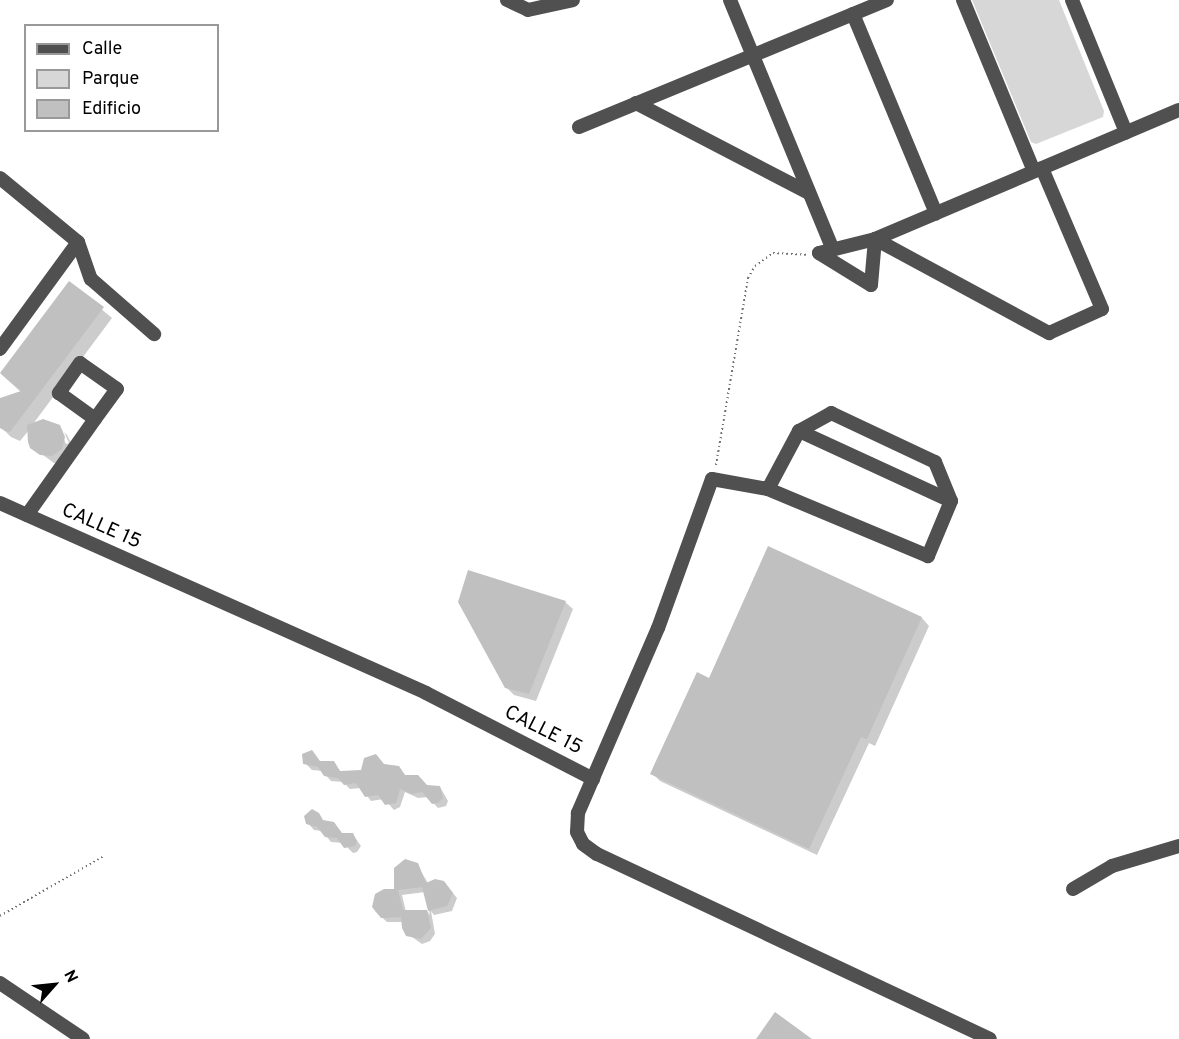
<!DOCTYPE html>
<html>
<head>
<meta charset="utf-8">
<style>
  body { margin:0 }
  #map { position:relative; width:1179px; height:1039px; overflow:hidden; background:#fff; font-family:Overpass,sans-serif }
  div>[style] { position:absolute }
  .green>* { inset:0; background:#d7d7d7 }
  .shadow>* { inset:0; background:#0003 }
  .building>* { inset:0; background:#c0c0c0 }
  .path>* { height:2px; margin-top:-1px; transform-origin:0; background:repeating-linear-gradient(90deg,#727272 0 1.5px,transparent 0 4.5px) }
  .minor>* { height:14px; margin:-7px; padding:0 7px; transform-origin:7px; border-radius:7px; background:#505050 }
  span { translate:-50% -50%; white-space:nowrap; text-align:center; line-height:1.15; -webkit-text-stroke:4.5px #fff; paint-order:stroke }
  .street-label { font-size:20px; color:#000 }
  .legend { position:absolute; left:24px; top:24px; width:195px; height:108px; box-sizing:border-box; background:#fff; border:2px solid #999; margin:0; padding:8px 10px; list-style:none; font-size:18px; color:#000 }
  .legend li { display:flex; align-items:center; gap:12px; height:30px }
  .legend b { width:30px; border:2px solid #999 }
  .north { position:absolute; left:24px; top:955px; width:60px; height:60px; -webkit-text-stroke:4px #fff; paint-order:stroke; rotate:63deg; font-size:16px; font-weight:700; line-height:24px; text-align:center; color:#000 }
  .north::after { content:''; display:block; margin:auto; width:21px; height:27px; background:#000; clip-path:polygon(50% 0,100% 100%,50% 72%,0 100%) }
</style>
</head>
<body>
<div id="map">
  <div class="green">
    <div style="clip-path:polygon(972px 0,1059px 0,1104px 111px,1103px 117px,1036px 144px,1031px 142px)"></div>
  </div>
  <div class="shadow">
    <div style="clip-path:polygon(70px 283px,112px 318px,33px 424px,59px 427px,66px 444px,69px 443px,64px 432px,67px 435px,72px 445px,60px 463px,54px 463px,32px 447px,29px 430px,20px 441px,11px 437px,0 426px,0 402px,22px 393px,1px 374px)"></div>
    <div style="clip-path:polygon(769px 548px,922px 618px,929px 626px,875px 746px,869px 743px,817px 855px,660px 781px,652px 773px,709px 680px)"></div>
    <div style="clip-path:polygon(565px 602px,573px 609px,536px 701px,514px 695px,506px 687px)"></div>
    <div style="clip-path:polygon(303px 755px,321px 763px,333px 763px,341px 772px,363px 772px,384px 766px,399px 767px,406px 777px,427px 786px,440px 787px,448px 801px,446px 806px,438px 808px,428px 797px,418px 798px,405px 792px,400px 807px,394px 810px,384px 799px,371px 801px,361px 788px,350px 789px,343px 782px,331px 781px,322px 771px,312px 770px,303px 761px)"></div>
    <div style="clip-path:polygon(306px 821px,324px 822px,342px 835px,353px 835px,361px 846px,357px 852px,353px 853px,343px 843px,331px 842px,322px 831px,314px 830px)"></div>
    <div style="clip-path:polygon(evenodd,417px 865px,428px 883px,444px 882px,457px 898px,452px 911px,434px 915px,431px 911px,435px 934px,430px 941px,422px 944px,405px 932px,403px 922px,387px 922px,375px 911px,373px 903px,380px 892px,396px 890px,417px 865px,425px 892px,430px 915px,427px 911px,406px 912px,402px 895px,425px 892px)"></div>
  </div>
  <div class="building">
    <div style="clip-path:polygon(69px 281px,104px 307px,10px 432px,5px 431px,0 428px,0 398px,21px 391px,0 373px)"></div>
    <div style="clip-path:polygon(43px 419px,60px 425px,65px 437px,62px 449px,52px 456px,40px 455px,30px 448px,28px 442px,27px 425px)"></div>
    <div style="clip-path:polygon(768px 546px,922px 617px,867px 739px,861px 737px,809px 849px,650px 774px,697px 672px,709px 678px)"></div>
    <div style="clip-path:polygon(468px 570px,566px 601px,529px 694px,505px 688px,458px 602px)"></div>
    <div style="clip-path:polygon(312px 750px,320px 761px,334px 761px,340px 771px,361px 770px,364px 758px,376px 754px,384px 764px,399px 766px,405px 775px,418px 775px,427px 785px,440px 786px,443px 798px,438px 803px,432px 804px,422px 792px,412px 794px,400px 789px,396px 803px,385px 805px,378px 795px,365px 797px,356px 783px,344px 785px,338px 778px,324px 776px,318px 767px,303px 764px,302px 754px)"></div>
    <div style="clip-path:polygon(312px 809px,319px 813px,323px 820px,334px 822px,342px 833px,353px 833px,357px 841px,355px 846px,344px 848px,337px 838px,325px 837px,317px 827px,306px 824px,304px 816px)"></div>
    <div style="clip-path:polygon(405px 859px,418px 863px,426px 883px,435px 879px,444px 881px,453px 893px,447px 906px,428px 911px,422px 887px,398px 890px,403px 910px,427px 910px,431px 928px,421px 939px,406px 936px,402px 928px,401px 917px,381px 918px,372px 907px,375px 894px,384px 889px,394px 889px,394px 868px)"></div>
    <div style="clip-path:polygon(775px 1012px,812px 1039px,756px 1039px)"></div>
  </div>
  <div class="path">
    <div style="left:716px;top:465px;width:190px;rotate:-80.3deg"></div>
    <div style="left:748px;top:278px;width:14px;rotate:-60deg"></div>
    <div style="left:755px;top:266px;width:22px;rotate:-36deg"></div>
    <div style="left:773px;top:253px;width:34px;rotate:3deg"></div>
    <div style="left:0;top:916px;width:120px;rotate:-30deg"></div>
  </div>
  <div class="minor">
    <div style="left:507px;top:0;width:23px;rotate:25deg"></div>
    <div style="left:528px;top:10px;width:46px;rotate:-12.5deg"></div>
    <div style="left:730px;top:0;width:270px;rotate:67.6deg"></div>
    <div style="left:963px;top:0;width:185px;rotate:67.5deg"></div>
    <div style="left:1072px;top:0;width:143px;rotate:67.8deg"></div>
    <div style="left:853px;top:14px;width:216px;rotate:67.4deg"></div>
    <div style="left:636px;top:103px;width:195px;rotate:27.5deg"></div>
    <div style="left:579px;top:127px;width:333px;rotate:-22.4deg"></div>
    <div style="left:0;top:178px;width:101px;rotate:39.4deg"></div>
    <div style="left:875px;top:239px;width:198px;rotate:28.4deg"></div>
    <div style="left:1049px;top:333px;width:58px;rotate:-24.4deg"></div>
    <div style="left:1102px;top:309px;width:153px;rotate:-113.1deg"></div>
    <div style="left:78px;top:242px;width:39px;rotate:71deg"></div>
    <div style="left:91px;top:279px;width:84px;rotate:41.1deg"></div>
    <div style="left:819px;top:253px;width:58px;rotate:-14deg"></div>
    <div style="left:875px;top:239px;width:330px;rotate:-23deg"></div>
    <div style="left:819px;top:253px;width:61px;rotate:31.6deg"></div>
    <div style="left:871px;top:285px;width:46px;rotate:-85deg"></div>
    <div style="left:0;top:349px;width:132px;rotate:-53.9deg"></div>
    <div style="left:799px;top:431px;width:167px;rotate:24.7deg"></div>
    <div style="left:768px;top:489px;width:66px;rotate:-61.9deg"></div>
    <div style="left:799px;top:431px;width:37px;rotate:-29deg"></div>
    <div style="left:831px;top:413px;width:115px;rotate:25.2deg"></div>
    <div style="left:935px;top:462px;width:42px;rotate:67.7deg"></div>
    <div style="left:951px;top:501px;width:60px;rotate:112.7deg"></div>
    <div style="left:928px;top:556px;width:173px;rotate:-157.3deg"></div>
    <div style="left:768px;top:489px;width:57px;rotate:-169.9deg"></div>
    <div style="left:712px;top:479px;width:158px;rotate:109.9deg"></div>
    <div style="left:658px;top:628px;width:202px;rotate:113.4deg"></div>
    <div style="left:578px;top:813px;width:19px;rotate:93deg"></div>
    <div style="left:577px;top:832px;width:13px;rotate:63deg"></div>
    <div style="left:583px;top:844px;width:17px;rotate:36deg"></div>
    <div style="left:597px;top:854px;width:434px;rotate:25.2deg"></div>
    <div style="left:0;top:503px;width:466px;rotate:24deg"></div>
    <div style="left:426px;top:693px;width:188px;rotate:27.2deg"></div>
    <div style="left:27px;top:515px;width:118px;rotate:-54.7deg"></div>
    <div style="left:95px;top:419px;width:37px;rotate:-54deg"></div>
    <div style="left:117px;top:389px;width:45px;rotate:-144.9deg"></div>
    <div style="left:80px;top:363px;width:37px;rotate:125deg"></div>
    <div style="left:59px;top:393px;width:44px;rotate:35.8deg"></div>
    <div style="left:1073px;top:889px;width:45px;rotate:-30.5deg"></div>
    <div style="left:1112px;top:866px;width:70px;rotate:-16.6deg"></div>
    <div style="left:0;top:983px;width:100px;rotate:34deg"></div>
  </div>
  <div class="street-label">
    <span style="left:101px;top:527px;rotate:24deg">CALLE 15</span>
    <span style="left:543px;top:731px;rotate:27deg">CALLE 15</span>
  </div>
  <ul class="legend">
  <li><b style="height:8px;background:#505050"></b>Calle</li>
  <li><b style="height:16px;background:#d7d7d7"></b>Parque</li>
  <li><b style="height:16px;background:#c0c0c0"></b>Edificio</li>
  </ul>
  <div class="north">N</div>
</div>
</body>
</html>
